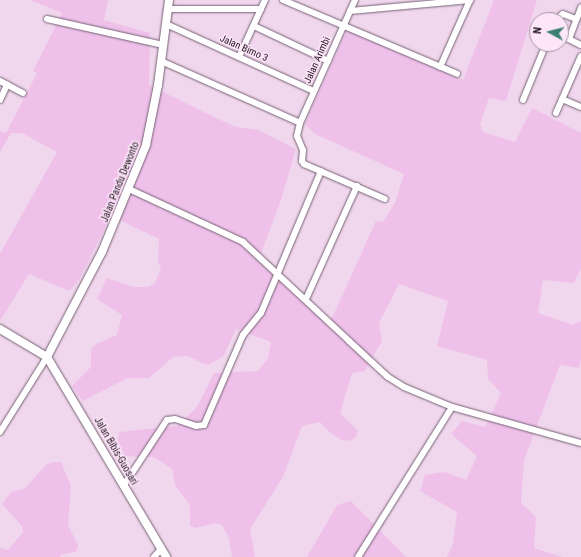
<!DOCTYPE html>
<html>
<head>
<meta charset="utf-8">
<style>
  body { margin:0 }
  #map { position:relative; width:581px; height:557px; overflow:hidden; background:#f0d7ed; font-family:"Roboto Condensed",sans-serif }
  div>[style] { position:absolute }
  .green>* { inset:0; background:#efc1ea }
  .roads { filter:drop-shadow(0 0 1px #766174) drop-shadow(0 0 1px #766174) }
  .minor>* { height:6px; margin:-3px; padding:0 3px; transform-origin:3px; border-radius:3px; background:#fff }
  .tertiary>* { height:8px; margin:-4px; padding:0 4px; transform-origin:4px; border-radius:4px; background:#fff }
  span { translate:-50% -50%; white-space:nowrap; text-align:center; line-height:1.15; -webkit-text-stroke:3px #fde5fa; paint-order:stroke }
  .street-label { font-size:10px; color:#20171f }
  .north { position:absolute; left:529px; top:12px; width:40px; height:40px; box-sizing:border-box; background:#fde5fa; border:1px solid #a593a2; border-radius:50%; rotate:277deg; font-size:11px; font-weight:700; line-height:16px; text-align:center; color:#20171f }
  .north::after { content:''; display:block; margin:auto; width:14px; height:18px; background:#3b7f72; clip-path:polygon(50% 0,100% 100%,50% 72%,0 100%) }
</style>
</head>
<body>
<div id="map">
  <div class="green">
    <div style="clip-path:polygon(30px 0,108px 0,104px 20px,150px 33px,149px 85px,218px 119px,236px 127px,258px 130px,296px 149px,280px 203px,258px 261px,327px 324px,332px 318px,376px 221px,383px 222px,395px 203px,404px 174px,315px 134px,305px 124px,347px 30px,463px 80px,494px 0,537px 0,506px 101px,489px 98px,480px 124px,483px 132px,515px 142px,532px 108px,581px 133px,581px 268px,574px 283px,543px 280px,538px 313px,573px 325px,581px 321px,581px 359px,579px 368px,560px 365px,524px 460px,521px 503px,536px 517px,534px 548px,562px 557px,447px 557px,453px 544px,457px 512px,420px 491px,425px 475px,444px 472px,466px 480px,477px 456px,451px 434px,462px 421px,485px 427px,501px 393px,488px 379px,487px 360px,437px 346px,448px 301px,399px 284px,379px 323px,382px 341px,365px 371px,352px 373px,340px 413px,358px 431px,355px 438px,349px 441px,342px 440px,329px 432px,320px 422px,302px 426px,283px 477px,250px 529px,255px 557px,232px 557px,229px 538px,222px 525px,215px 523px,196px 528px,190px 526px,190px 505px,175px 485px,172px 469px,154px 457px,125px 456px,118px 442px,119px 432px,177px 426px,197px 407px,214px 373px,258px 371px,268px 358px,271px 342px,236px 329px,223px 357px,207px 365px,187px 356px,173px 357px,149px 378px,127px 378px,83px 401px,72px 386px,91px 367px,91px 349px,96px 344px,117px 335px,122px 315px,97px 299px,107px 278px,133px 287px,148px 287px,155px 283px,161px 269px,158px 262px,159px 239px,111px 216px,79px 280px,69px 291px,29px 274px,0 321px,0 254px,57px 152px,22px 133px,11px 133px,0 152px,0 131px,6px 133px,37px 73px,33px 71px,62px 13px)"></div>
    <div style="clip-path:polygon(53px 462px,61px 462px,71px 486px,68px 525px,78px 545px,76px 552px,62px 554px,60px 557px,0 557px,0 548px,8px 550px,23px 532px,22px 526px,2px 504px,11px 492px,25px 488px,46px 465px)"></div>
    <div style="clip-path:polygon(351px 501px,406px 557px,307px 557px,337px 505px)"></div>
  </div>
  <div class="roads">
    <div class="minor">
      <div style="left:283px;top:0;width:189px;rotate:23deg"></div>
      <div style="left:355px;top:0;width:135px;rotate:114.1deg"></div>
      <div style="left:300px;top:123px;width:13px;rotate:103deg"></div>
      <div style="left:297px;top:136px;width:15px;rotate:67deg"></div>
      <div style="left:303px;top:150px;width:11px;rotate:95deg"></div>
      <div style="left:302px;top:161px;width:4px;rotate:56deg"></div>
      <div style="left:304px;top:164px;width:88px;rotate:23.4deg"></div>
      <div style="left:168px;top:9px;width:93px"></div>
      <div style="left:350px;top:11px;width:121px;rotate:-5.2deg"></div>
      <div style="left:470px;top:0;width:73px;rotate:114.1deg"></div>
      <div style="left:47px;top:19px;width:119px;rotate:12.6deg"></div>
      <div style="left:556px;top:20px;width:9px;rotate:-41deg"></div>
      <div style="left:563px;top:14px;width:14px;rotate:21deg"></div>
      <div style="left:166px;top:24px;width:162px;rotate:24.4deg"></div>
      <div style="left:254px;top:26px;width:82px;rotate:25.3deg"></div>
      <div style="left:561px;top:35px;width:22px;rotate:27deg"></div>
      <div style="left:569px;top:39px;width:34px;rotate:-69deg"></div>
      <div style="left:239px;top:57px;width:63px;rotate:-65.5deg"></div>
      <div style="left:161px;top:61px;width:152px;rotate:24deg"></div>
      <div style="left:0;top:81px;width:26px;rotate:28deg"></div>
      <div style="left:562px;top:99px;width:21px;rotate:23deg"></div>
      <div style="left:0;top:100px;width:17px;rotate:-65deg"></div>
      <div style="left:523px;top:100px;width:61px;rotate:-67.7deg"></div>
      <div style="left:556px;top:113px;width:62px;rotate:-66.3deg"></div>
      <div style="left:129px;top:189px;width:126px;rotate:24.9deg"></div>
      <div style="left:243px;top:242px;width:145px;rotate:43deg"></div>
      <div style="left:349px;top:341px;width:53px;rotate:42.7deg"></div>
      <div style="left:388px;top:377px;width:19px;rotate:32deg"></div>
      <div style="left:404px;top:387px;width:52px;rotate:22.6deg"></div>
      <div style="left:452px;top:407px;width:134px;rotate:15.6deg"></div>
      <div style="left:306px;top:299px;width:124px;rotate:-65.7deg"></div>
      <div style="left:0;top:432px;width:89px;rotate:-57.9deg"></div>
      <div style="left:124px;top:485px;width:78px;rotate:-56.5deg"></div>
      <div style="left:167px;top:420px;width:8px;rotate:-7deg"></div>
      <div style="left:175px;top:419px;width:22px;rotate:18deg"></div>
      <div style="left:196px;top:426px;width:8px;rotate:-7deg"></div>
      <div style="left:204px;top:425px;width:98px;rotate:-66.6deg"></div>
      <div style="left:243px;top:335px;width:28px;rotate:-51deg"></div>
      <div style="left:261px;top:313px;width:154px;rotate:-67.1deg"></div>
      <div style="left:154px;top:557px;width:11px;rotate:-49deg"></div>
      <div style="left:358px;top:557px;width:177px;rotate:-57.9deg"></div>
    </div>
    <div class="tertiary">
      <div style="left:0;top:329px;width:55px;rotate:30.8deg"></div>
      <div style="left:47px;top:357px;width:233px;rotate:59.2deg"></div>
      <div style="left:47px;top:357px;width:119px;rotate:-62.4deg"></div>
      <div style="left:102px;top:252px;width:116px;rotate:-67.6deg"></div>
      <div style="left:146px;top:145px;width:61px;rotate:-78.7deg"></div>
      <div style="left:158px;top:85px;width:86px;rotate:-82.6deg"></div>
    </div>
  </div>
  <div class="street-label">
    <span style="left:244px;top:48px;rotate:24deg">Jalan Bimo 3</span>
    <span style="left:317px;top:60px;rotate:-66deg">Jalan Arimbi</span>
    <span style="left:120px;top:182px;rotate:-68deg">Jalan Pandu Dewonto</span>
    <span style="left:116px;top:451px;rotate:60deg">Jalan Bibis-Guosari</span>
  </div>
  <div class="north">N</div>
</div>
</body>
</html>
